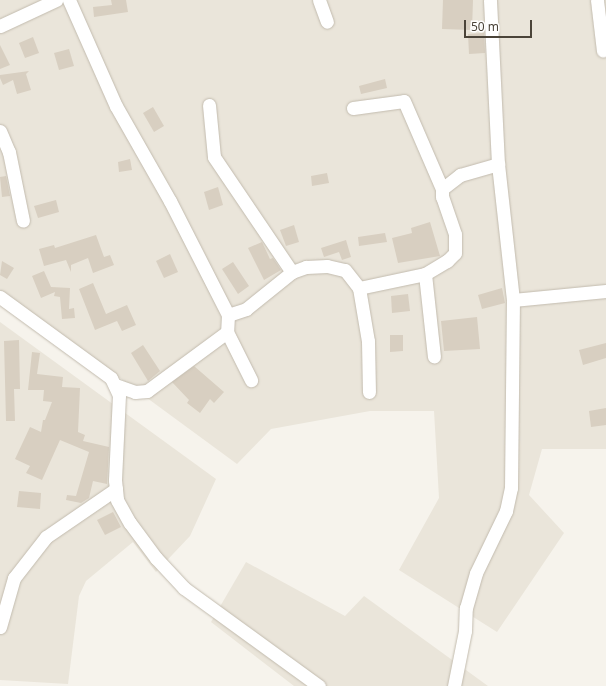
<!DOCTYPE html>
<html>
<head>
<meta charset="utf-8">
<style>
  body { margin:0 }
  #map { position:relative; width:606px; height:686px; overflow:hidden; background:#f6f3ec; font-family:"Noto Sans",sans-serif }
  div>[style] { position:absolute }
  .residential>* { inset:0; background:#eae5da }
  .building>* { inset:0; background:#d8cfc1 }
  .roads { filter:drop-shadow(0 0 1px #c2bbae) drop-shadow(0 0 1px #c2bbae) }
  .minor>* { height:13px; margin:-6.5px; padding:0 6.5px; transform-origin:6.5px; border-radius:6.5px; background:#fff }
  span { translate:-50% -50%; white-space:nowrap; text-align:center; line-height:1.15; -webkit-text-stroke:3px #fff; paint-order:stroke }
  .scale { position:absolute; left:464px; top:20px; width:68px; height:18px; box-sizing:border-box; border:2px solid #4b4439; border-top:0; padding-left:5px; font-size:12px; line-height:14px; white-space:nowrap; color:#4b4439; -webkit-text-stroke:3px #fff; paint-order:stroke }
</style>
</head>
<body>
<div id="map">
  <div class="residential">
    <div style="clip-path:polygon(0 0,606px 0,606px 449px,542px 449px,529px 495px,564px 533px,497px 632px,399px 570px,439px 498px,434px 411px,370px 411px,271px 429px,237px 464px,0 290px)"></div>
    <div style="clip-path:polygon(0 322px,216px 479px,190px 536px,156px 572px,133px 542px,86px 581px,79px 596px,68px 684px,0 680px)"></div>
    <div style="clip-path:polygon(246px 562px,345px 616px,364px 596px,488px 686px,294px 686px,211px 622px)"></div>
  </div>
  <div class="building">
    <div style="clip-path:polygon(111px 0,126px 0,128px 12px,94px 17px,93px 7px,112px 5px)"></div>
    <div style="clip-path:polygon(443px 0,473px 0,472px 30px,442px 29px)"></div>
    <div style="clip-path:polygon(484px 33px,485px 53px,469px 54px,468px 34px)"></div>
    <div style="clip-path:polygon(33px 37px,39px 53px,25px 58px,19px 43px)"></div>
    <div style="clip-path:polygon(0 45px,10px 65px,0 69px)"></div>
    <div style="clip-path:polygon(69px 49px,74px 66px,59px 70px,54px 53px)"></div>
    <div style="clip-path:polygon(29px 71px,26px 74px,31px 90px,17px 94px,13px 80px,3px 85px,0 78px,0 75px)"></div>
    <div style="clip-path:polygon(385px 79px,387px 88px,361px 94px,359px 86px)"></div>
    <div style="clip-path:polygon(153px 107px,164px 126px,154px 132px,143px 113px)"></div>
    <div style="clip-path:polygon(130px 159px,132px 170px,119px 172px,118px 162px)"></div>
    <div style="clip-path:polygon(327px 173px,329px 183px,312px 186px,311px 176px)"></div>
    <div style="clip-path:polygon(6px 176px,10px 196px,2px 197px,0 177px)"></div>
    <div style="clip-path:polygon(218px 187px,223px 205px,209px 210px,204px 192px)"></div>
    <div style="clip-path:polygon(56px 200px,59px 212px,38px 218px,34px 206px)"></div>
    <div style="clip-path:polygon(430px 222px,440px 256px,398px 263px,392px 238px,412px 233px,411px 228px)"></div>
    <div style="clip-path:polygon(294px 225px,299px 242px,286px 246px,280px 230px)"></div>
    <div style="clip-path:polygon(385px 233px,387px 242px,359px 246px,358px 237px)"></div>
    <div style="clip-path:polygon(96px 235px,104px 257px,110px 255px,114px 265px,93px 273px,88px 258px,71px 265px,71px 272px,66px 260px,44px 266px,39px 249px,54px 245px,55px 248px)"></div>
    <div style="clip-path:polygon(346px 240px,351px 257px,342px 260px,339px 252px,324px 257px,321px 248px)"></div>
    <div style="clip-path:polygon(262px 242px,270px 259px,273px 258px,281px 270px,264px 280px,248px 248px)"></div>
    <div style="clip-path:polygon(170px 254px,178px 272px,164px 278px,156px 261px)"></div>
    <div style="clip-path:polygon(2px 261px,14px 268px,7px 279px,0 275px)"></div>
    <div style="clip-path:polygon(233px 262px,249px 286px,238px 294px,222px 269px)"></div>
    <div style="clip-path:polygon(44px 271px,51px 287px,70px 288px,69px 309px,74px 308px,75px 318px,62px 319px,60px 297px,54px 296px,55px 292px,41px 298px,32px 276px)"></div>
    <div style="clip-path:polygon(93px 283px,106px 314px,127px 305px,136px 325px,122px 331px,117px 321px,95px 330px,79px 289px)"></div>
    <div style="clip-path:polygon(502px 288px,505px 303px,482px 309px,478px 295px)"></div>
    <div style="clip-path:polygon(408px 294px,410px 311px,392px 313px,391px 296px)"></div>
    <div style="clip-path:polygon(477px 317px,480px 349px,444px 351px,441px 321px)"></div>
    <div style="clip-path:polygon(390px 335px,403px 335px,403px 351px,390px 352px)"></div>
    <div style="clip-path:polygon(19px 340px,20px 389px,14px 389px,15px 421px,6px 421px,4px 341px)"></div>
    <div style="clip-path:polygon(606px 343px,606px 358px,583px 365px,579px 350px)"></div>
    <div style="clip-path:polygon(143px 345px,160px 371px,148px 381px,131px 353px)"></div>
    <div style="clip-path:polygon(32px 352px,40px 353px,37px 374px,63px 377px,62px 387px,80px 388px,78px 432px,85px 435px,83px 441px,109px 447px,107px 484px,93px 481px,89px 498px,81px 503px,66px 500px,67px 495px,76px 496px,89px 452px,60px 440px,42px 480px,26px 473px,30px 466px,15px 459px,30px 427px,41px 432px,43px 420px,45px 420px,52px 402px,43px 401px,44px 390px,28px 390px)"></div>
    <div style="clip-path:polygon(194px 366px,224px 392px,214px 403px,210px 399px,200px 413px,187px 403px,189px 400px,172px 382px)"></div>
    <div style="clip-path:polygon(606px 408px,606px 425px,591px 427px,589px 411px)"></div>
    <div style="clip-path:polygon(19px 491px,41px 493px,40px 509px,17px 507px)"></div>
    <div style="clip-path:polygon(113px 512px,121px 527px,105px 535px,97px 520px)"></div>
  </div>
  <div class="roads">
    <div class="minor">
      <div style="left:69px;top:0;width:116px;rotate:66.1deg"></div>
      <div style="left:116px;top:106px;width:109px;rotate:60.4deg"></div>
      <div style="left:170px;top:201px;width:128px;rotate:63deg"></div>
      <div style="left:228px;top:315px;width:17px;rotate:93deg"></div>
      <div style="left:227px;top:332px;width:54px;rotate:63.4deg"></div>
      <div style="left:319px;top:0;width:23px;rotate:70deg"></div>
      <div style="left:597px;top:0;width:51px;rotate:83.3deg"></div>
      <div style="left:0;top:26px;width:62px;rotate:-24.9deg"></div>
      <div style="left:209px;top:105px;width:52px;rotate:84.5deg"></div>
      <div style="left:214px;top:157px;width:139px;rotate:55.9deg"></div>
      <div style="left:353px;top:108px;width:51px;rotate:-7.8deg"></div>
      <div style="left:404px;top:101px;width:96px;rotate:66.6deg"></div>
      <div style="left:0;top:131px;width:23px;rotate:67deg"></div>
      <div style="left:9px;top:152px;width:70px;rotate:78.5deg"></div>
      <div style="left:425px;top:274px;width:83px;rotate:83.8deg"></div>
      <div style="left:359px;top:288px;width:67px;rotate:-12deg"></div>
      <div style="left:425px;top:274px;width:26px;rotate:-31deg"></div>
      <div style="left:447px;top:261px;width:11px;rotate:-45deg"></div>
      <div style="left:455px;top:253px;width:19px;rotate:-90deg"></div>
      <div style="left:455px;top:234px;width:39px;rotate:-109deg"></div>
      <div style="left:442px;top:197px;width:8px;rotate:-90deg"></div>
      <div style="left:442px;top:189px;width:23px;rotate:-38deg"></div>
      <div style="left:460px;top:175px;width:40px;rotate:-16deg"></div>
      <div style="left:0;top:297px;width:137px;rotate:36.1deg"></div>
      <div style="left:111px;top:378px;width:19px;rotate:65deg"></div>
      <div style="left:119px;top:395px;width:85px;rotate:92.7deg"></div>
      <div style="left:115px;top:480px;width:20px;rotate:84deg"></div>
      <div style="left:117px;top:500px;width:26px;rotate:61deg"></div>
      <div style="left:130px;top:523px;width:44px;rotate:53.4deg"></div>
      <div style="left:156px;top:558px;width:41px;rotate:47deg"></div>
      <div style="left:184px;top:588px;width:167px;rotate:36deg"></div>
      <div style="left:513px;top:300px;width:93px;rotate:-5.5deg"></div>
      <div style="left:228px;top:315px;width:19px;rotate:-18deg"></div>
      <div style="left:246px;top:309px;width:59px;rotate:-38.8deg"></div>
      <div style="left:292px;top:272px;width:15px;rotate:-20deg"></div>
      <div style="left:306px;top:267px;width:21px;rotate:-3deg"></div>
      <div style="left:327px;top:266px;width:18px;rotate:13deg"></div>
      <div style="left:345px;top:270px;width:23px;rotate:52deg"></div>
      <div style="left:359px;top:288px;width:54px;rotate:80.4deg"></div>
      <div style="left:368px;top:341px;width:51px;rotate:88.9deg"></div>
      <div style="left:115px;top:385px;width:21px;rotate:19deg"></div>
      <div style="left:135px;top:392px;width:12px;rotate:-5deg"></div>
      <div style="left:147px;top:391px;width:99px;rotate:-36.4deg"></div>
      <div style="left:0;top:627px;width:51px;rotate:-74.1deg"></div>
      <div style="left:14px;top:578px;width:52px;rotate:-52deg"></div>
      <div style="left:46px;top:537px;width:85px;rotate:-34.4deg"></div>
      <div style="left:454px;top:686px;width:56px;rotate:-78.7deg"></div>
      <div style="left:465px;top:631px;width:23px;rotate:-88deg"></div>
      <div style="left:466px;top:608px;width:36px;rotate:-74deg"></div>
      <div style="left:476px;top:573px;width:69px;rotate:-64.2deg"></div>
      <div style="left:506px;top:511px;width:24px;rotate:-78deg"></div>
      <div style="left:511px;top:488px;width:188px;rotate:-89.4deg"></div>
      <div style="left:513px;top:300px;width:137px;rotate:-96.3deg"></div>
      <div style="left:498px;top:164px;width:164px;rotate:-92.8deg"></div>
    </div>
  </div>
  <div class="scale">50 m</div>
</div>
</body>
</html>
